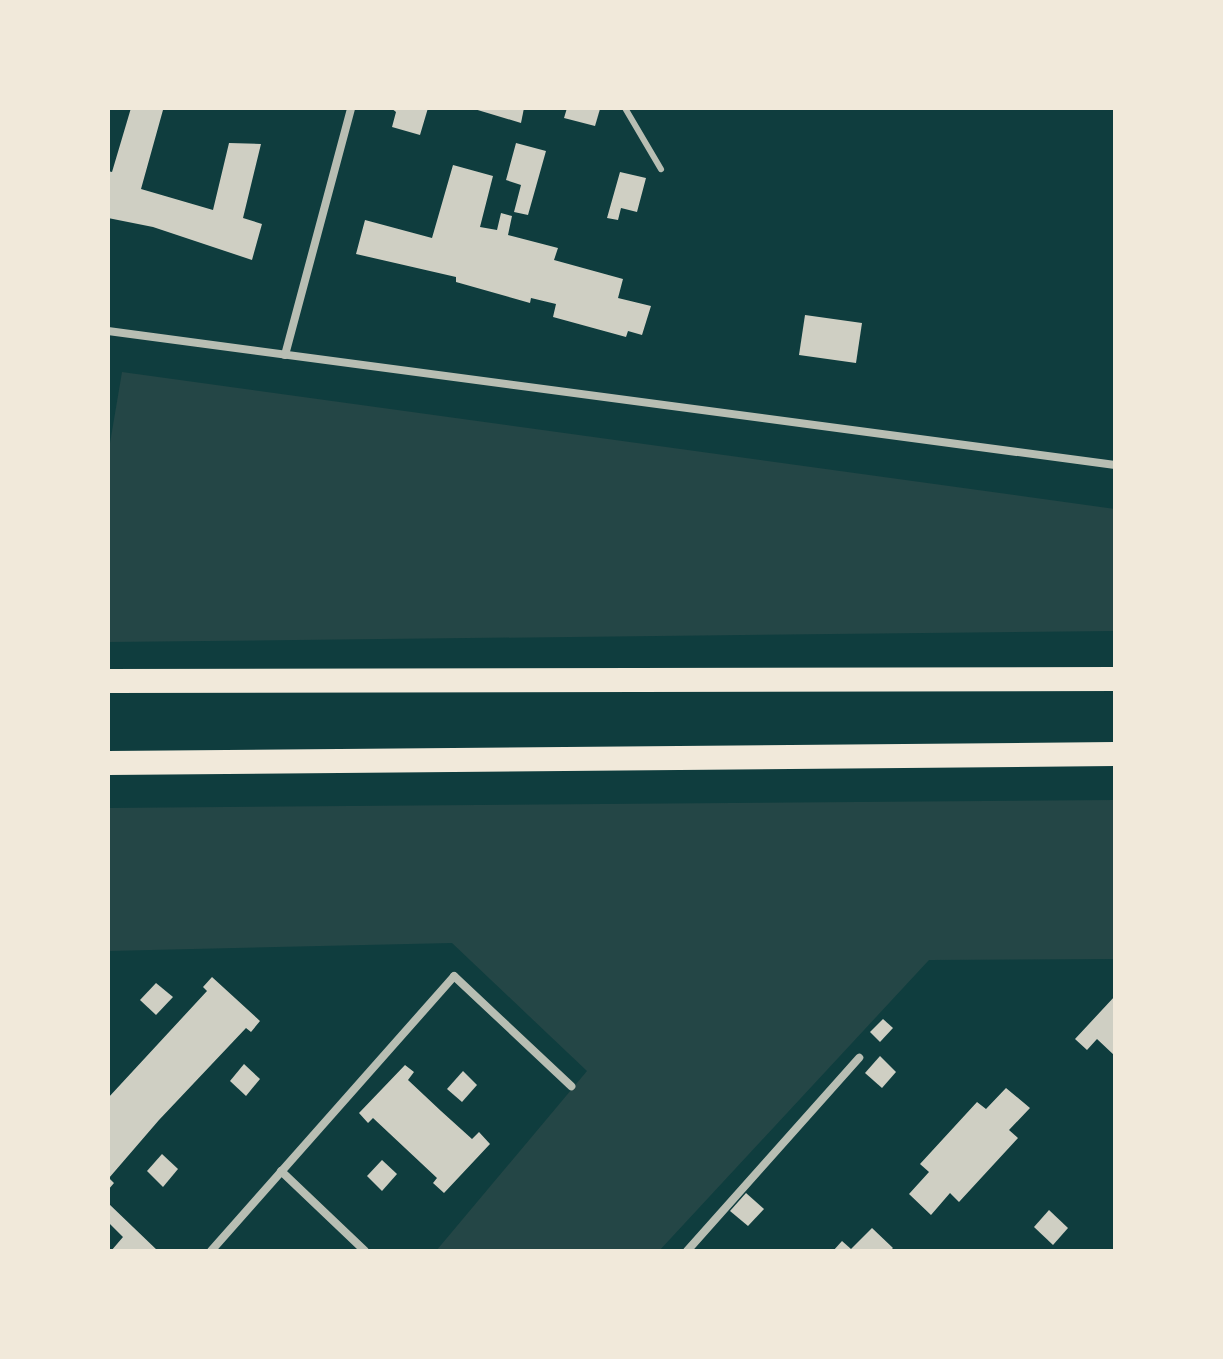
<!DOCTYPE html>
<html>
<head>
<meta charset="utf-8">
<style>
  body { margin:0 }
  #map { position:relative; width:1223px; height:1359px; overflow:hidden; background:#0f3d3e; font-family:"Sofia Sans Condensed",sans-serif }
  div>[style] { position:absolute }
  .green>* { inset:0; background:#244646 }
  .building>* { inset:0; background:#cfcfc3 }
  .service>* { height:6px; margin:-3px; padding:0 3px; transform-origin:3px; border-radius:3px; background:#b8beb3 }
  .minor>* { height:8px; margin:-4px; padding:0 4px; transform-origin:4px; border-radius:4px; background:#b8beb3 }
  .motorway>* { height:24px; margin:-12px; padding:0 12px; transform-origin:12px; border-radius:12px; background:#f1e9da }
  span { translate:-50% -50%; white-space:nowrap; text-align:center; line-height:1.15; -webkit-text-stroke:8px #f1e9da; paint-order:stroke }
  .frame { position:absolute; inset:0; border:110px solid #f1e9da; pointer-events:none }
</style>
</head>
<body>
<div id="map">
  <div class="green">
    <div style="clip-path:polygon(122px 372px,1115px 509px,1115px 631px,108px 642px,108px 455px)"></div>
    <div style="clip-path:polygon(1115px 800px,1115px 959px,929px 960px,659px 1251px,436px 1251px,587px 1071px,452px 943px,108px 951px,108px 808px)"></div>
  </div>
  <div class="building">
    <div style="clip-path:polygon(131px 108px,163px 110px,141px 189px,213px 210px,229px 143px,261px 144px,243px 218px,262px 224px,252px 260px,153px 227px,108px 218px,108px 171px,112px 172px)"></div>
    <div style="clip-path:polygon(391px 108px,428px 108px,420px 135px,392px 127px,396px 112px)"></div>
    <div style="clip-path:polygon(471px 108px,524px 108px,521px 123px)"></div>
    <div style="clip-path:polygon(567px 108px,600px 109px,595px 126px,564px 118px)"></div>
    <div style="clip-path:polygon(516px 143px,546px 151px,528px 215px,514px 212px,521px 185px,506px 180px)"></div>
    <div style="clip-path:polygon(453px 165px,493px 176px,480px 227px,497px 230px,501px 213px,512px 216px,508px 235px,558px 248px,554px 260px,623px 279px,618px 298px,651px 306px,642px 335px,628px 331px,626px 337px,553px 317px,556px 304px,531px 298px,530px 303px,456px 282px,456px 277px,356px 254px,365px 220px,432px 238px)"></div>
    <div style="clip-path:polygon(620px 172px,646px 178px,637px 212px,621px 208px,618px 220px,607px 218px)"></div>
    <div style="clip-path:polygon(805px 315px,862px 323px,856px 363px,799px 355px)"></div>
    <div style="clip-path:polygon(212px 977px,260px 1021px,251px 1032px,246px 1028px,159px 1120px,109px 1178px,114px 1183px,108px 1190px,108px 1098px,207px 991px,203px 987px)"></div>
    <div style="clip-path:polygon(156px 983px,173px 997px,156px 1015px,140px 1000px)"></div>
    <div style="clip-path:polygon(1115px 996px,1115px 1056px,1097px 1039px,1087px 1050px,1075px 1039px)"></div>
    <div style="clip-path:polygon(883px 1019px,893px 1028px,880px 1042px,870px 1032px)"></div>
    <div style="clip-path:polygon(880px 1056px,896px 1072px,882px 1088px,865px 1073px)"></div>
    <div style="clip-path:polygon(244px 1064px,260px 1079px,246px 1096px,230px 1081px)"></div>
    <div style="clip-path:polygon(405px 1065px,414px 1072px,408px 1080px,441px 1111px,472px 1139px,479px 1132px,490px 1144px,444px 1193px,433px 1183px,437px 1178px,373px 1118px,368px 1123px,359px 1113px)"></div>
    <div style="clip-path:polygon(463px 1071px,477px 1085px,462px 1102px,447px 1089px)"></div>
    <div style="clip-path:polygon(1006px 1088px,1030px 1108px,1009px 1130px,1018px 1138px,959px 1202px,950px 1193px,931px 1215px,909px 1194px,929px 1172px,920px 1164px,977px 1102px,986px 1109px)"></div>
    <div style="clip-path:polygon(162px 1154px,178px 1169px,163px 1187px,147px 1171px)"></div>
    <div style="clip-path:polygon(382px 1160px,397px 1174px,382px 1191px,367px 1176px)"></div>
    <div style="clip-path:polygon(746px 1193px,764px 1209px,748px 1226px,730px 1211px)"></div>
    <div style="clip-path:polygon(108px 1203px,158px 1251px,111px 1251px,123px 1237px,108px 1222px)"></div>
    <div style="clip-path:polygon(1049px 1210px,1068px 1228px,1053px 1245px,1034px 1227px)"></div>
    <div style="clip-path:polygon(872px 1228px,893px 1248px,890px 1251px,833px 1251px,842px 1241px,851px 1249px)"></div>
  </div>
  <div class="service">
    <div style="left:625px;top:108px;width:71px;rotate:59.5deg"></div>
  </div>
  <div class="minor">
    <div style="left:108px;top:331px;width:1016px;rotate:7.58deg"></div>
    <div style="left:285px;top:355px;width:256px;rotate:-75deg"></div>
    <div style="left:281px;top:1171px;width:116px;rotate:43.6deg"></div>
    <div style="left:211px;top:1251px;width:367px;rotate:-48.5deg"></div>
    <div style="left:454px;top:976px;width:161px;rotate:43.2deg"></div>
    <div style="left:687px;top:1251px;width:259px;rotate:-48.3deg"></div>
  </div>
  <div class="motorway">
    <div style="left:108px;top:681px;width:1007px;rotate:-0.11deg"></div>
    <div style="left:108px;top:763px;width:1007px;rotate:-0.51deg"></div>
  </div>
  <div class="frame"></div>
</div>
</body>
</html>
